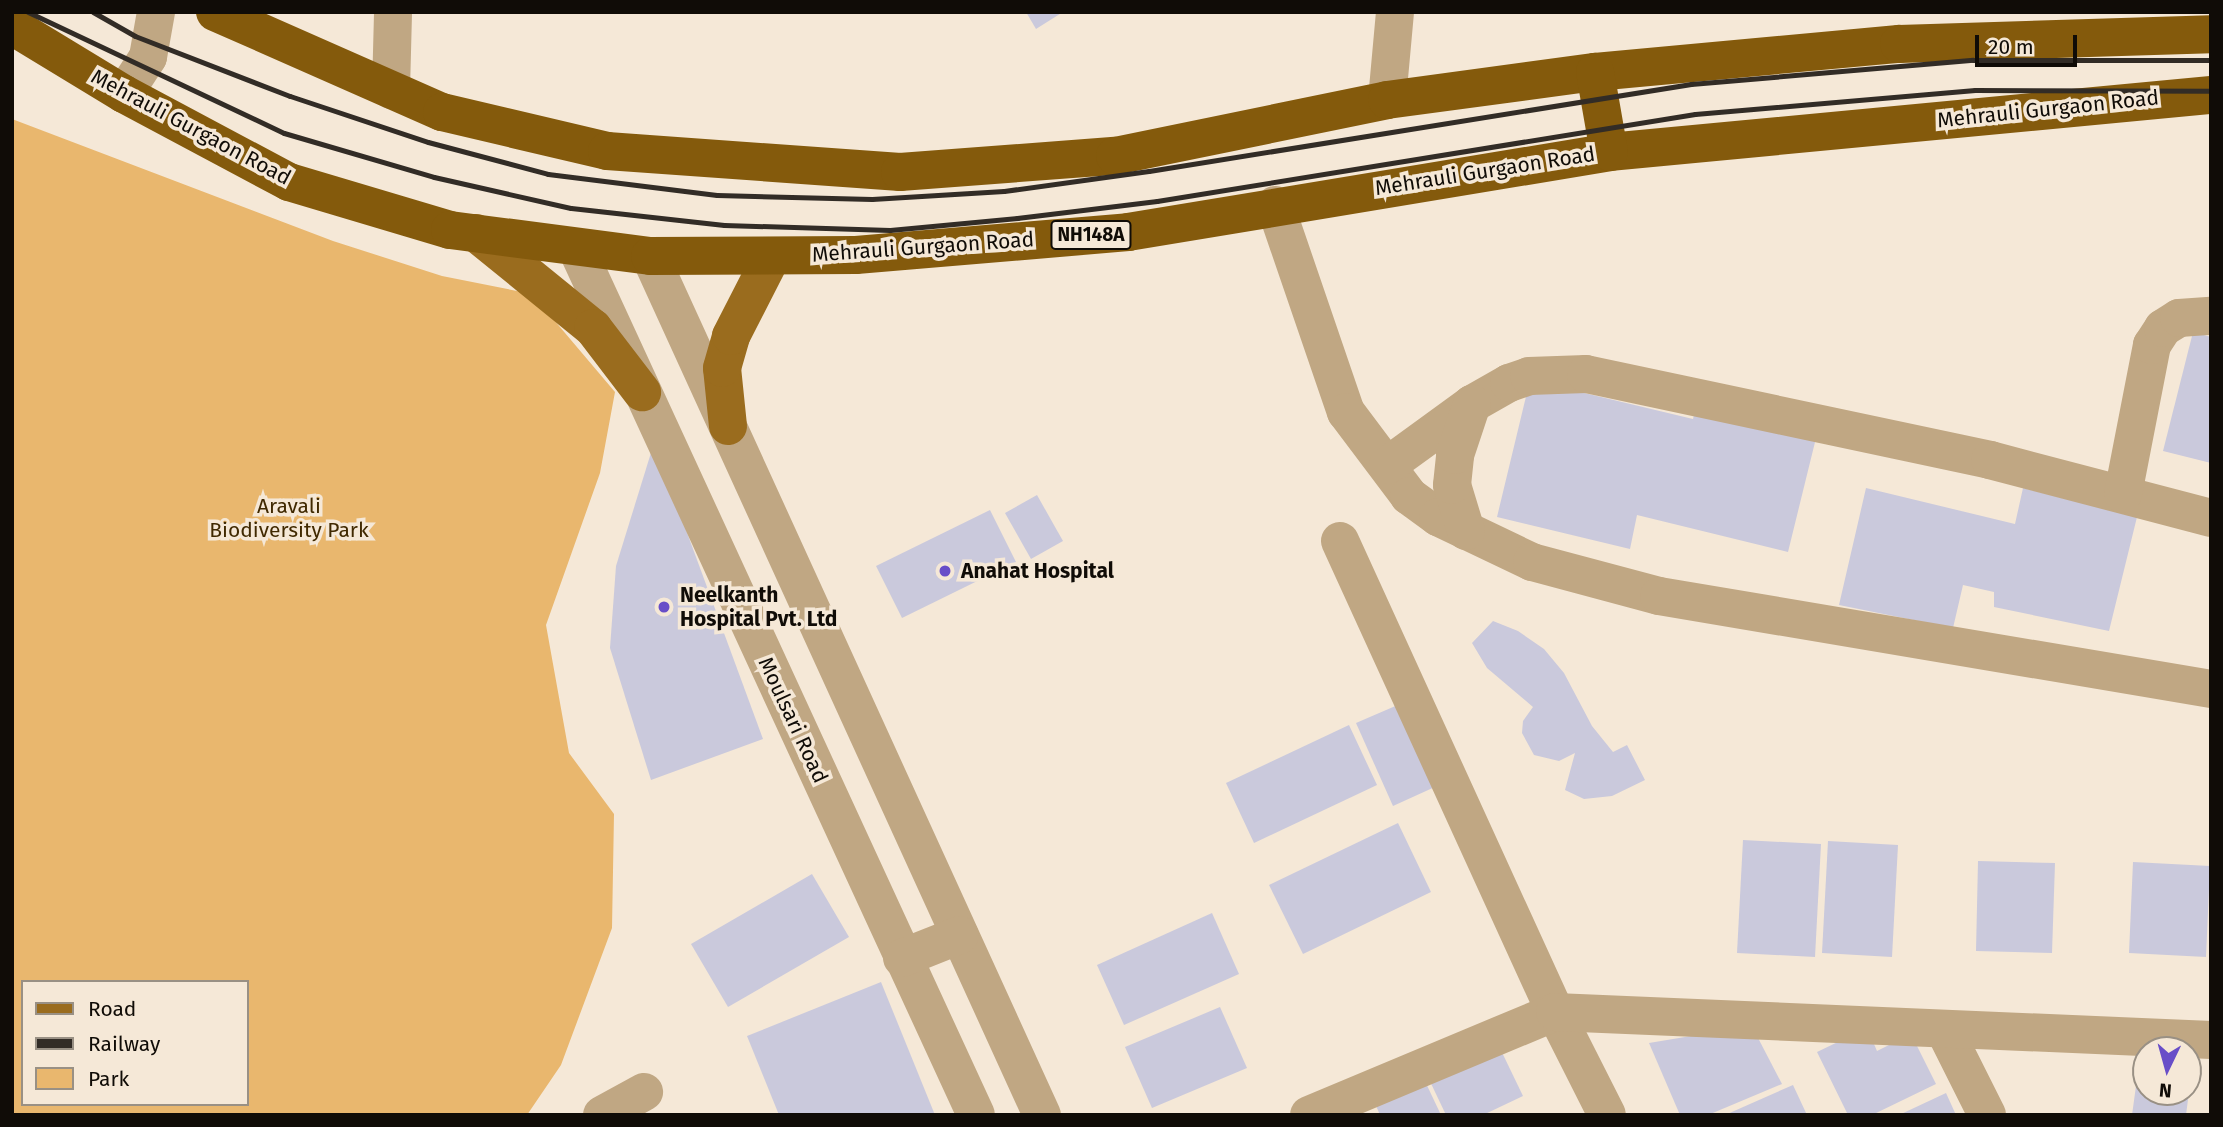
<!DOCTYPE html>
<html>
<head>
<meta charset="utf-8">
<style>
  body { margin:0 }
  #map { position:relative; width:2223px; height:1127px; overflow:hidden; background:#f5e8d7; font-family:"Fira Sans",sans-serif }
  div>[style] { position:absolute }
  .green>* { inset:0; background:#e9b76e }
  .building>* { inset:0; background:#cac9dc }
  .minor>* { height:38px; margin:-19px; padding:0 19px; transform-origin:19px; border-radius:19px; background:#c0a783 }
  .major>* { height:38px; margin:-19px; padding:0 19px; transform-origin:19px; border-radius:19px; background:#9a6c1e }
  .highway>* { height:38px; margin:-19px; padding:0 19px; transform-origin:19px; border-radius:19px; background:#845a0c }
  .rail>* { height:5px; margin:-2.5px; padding:0 2.5px; transform-origin:2.5px; border-radius:2.5px; background:#322c26 }
  .dots>* { width:19px; height:19px; translate:-50% -50%; box-sizing:border-box; border:4px solid #f5e8d7; border-radius:50% }
  span { translate:-50% -50%; white-space:nowrap; text-align:center; line-height:1.15; -webkit-text-stroke:7px #f5e8d7; paint-order:stroke }
  .shield-label span { padding:2px 5px; background:#f5e8d7; border:2px solid; border-radius:5px; -webkit-text-stroke-width:0 }
  .shield-label { font-size:19px; color:#100c07; font-weight:700 }
  .street-label { font-size:21px; color:#100c07 }
  .park-label { font-size:21px; color:#402901 }
  .poi-label { font-size:21px; color:#100c07; font-weight:700 }
  .left { translate:0 -50%; text-align:left }
  .frame { position:absolute; inset:0; border:14px solid #100c07; pointer-events:none }
  .legend { position:absolute; left:21px; top:980px; width:228px; height:126px; box-sizing:border-box; background:#f5e8d7; border:2px solid #999084; margin:0; padding:9px 12px; list-style:none; font-size:21px; color:#100c07 }
  .legend li { display:flex; align-items:center; gap:14px; height:35px }
  .legend b { width:35px; border:2px solid #999084 }
  .north { position:absolute; left:2132px; top:1036px; width:70px; height:70px; box-sizing:border-box; background:#f5e8d7; border:2px solid #999084; border-radius:50%; rotate:185deg; font-size:19px; font-weight:700; line-height:28px; text-align:center; color:#100c07 }
  .north::after { content:''; display:block; margin:auto; width:24px; height:32px; background:#684ec8; clip-path:polygon(50% 0,100% 100%,50% 72%,0 100%) }
  .scale { position:absolute; left:1975px; top:35px; width:102px; height:32px; box-sizing:border-box; border:4px solid #100c07; border-top:0; padding-left:9px; font-size:21px; line-height:24px; white-space:nowrap; color:#100c07; -webkit-text-stroke:5px #f5e8d7; paint-order:stroke }
</style>
</head>
<body>
<div id="map">
  <div class="green">
    <div style="clip-path:polygon(evenodd,12px 119px,333px 241px,442px 276px,532px 294px,615px 392px,600px 473px,546px 625px,569px 753px,614px 814px,612px 928px,561px 1065px,527px 1115px,12px 1115px,12px 119px,23px 982px,247px 982px,247px 1104px,23px 1104px,23px 982px)"></div>
  </div>
  <div class="building">
    <div style="clip-path:polygon(1026px 12px,1063px 12px,1036px 29px)"></div>
    <div style="clip-path:polygon(2193px 332px,2211px 337px,2211px 463px,2163px 451px)"></div>
    <div style="clip-path:polygon(1530px 380px,1693px 419px,1696px 406px,1817px 434px,1788px 552px,1637px 515px,1630px 549px,1497px 517px)"></div>
    <div style="clip-path:polygon(654px 443px,763px 739px,651px 780px,610px 648px,616px 566px)"></div>
    <div style="clip-path:polygon(1866px 488px,2015px 524px,2023px 488px,2137px 517px,2109px 631px,1994px 607px,1994px 592px,1963px 585px,1953px 628px,1839px 605px)"></div>
    <div style="clip-path:polygon(1037px 495px,1063px 541px,1031px 559px,1005px 513px)"></div>
    <div style="clip-path:polygon(990px 510px,1016px 562px,902px 618px,876px 566px)"></div>
    <div style="clip-path:polygon(1493px 621px,1518px 631px,1544px 649px,1564px 673px,1592px 726px,1613px 752px,1627px 745px,1645px 780px,1612px 796px,1584px 799px,1565px 790px,1575px 753px,1559px 761px,1534px 755px,1522px 733px,1523px 721px,1533px 707px,1487px 668px,1472px 643px)"></div>
    <div style="clip-path:polygon(1400px 704px,1437px 786px,1393px 806px,1356px 723px)"></div>
    <div style="clip-path:polygon(1349px 725px,1377px 785px,1254px 843px,1226px 783px)"></div>
    <div style="clip-path:polygon(1398px 823px,1431px 892px,1303px 954px,1269px 885px)"></div>
    <div style="clip-path:polygon(1743px 840px,1821px 844px,1815px 957px,1737px 953px)"></div>
    <div style="clip-path:polygon(1828px 841px,1898px 845px,1892px 957px,1822px 953px)"></div>
    <div style="clip-path:polygon(1978px 861px,2055px 863px,2052px 953px,1976px 951px)"></div>
    <div style="clip-path:polygon(2133px 862px,2210px 866px,2206px 957px,2129px 953px)"></div>
    <div style="clip-path:polygon(812px 874px,849px 937px,728px 1007px,691px 944px)"></div>
    <div style="clip-path:polygon(1212px 913px,1239px 974px,1124px 1025px,1097px 965px)"></div>
    <div style="clip-path:polygon(881px 982px,935px 1115px,779px 1115px,747px 1036px)"></div>
    <div style="clip-path:polygon(1220px 1007px,1247px 1068px,1152px 1108px,1125px 1047px)"></div>
    <div style="clip-path:polygon(1867px 1028px,1877px 1051px,1911px 1034px,1936px 1084px,1872px 1115px,1848px 1115px,1817px 1052px)"></div>
    <div style="clip-path:polygon(1703px 1034px,1757px 1036px,1782px 1084px,1708px 1115px,1680px 1115px,1649px 1043px)"></div>
    <div style="clip-path:polygon(1496px 1040px,1523px 1096px,1483px 1115px,1446px 1115px,1426px 1073px)"></div>
    <div style="clip-path:polygon(2140px 1057px,2146px 1057px,2146px 1092px,2189px 1092px,2186px 1115px,2132px 1115px)"></div>
    <div style="clip-path:polygon(2188px 1063px,2193px 1064px,2190px 1088px,2188px 1088px)"></div>
    <div style="clip-path:polygon(1423px 1077px,1441px 1115px,1380px 1115px,1374px 1101px)"></div>
    <div style="clip-path:polygon(1793px 1085px,1807px 1115px,1725px 1115px)"></div>
    <div style="clip-path:polygon(1946px 1093px,1956px 1115px,1899px 1115px)"></div>
  </div>
  <div class="minor">
    <div style="left:391px;top:90px;width:78px;rotate:-88.5deg"></div>
    <div style="left:124px;top:94px;width:44px;rotate:-57deg"></div>
    <div style="left:148px;top:57px;width:46px;rotate:-79.9deg"></div>
    <div style="left:1387px;top:100px;width:88px;rotate:-84.8deg"></div>
    <div style="left:1275px;top:205px;width:219px;rotate:71.1deg"></div>
    <div style="left:1346px;top:412px;width:105px;rotate:53.1deg"></div>
    <div style="left:1409px;top:496px;width:36px;rotate:36deg"></div>
    <div style="left:1438px;top:517px;width:104px;rotate:25.6deg"></div>
    <div style="left:1532px;top:562px;width:131px;rotate:15deg"></div>
    <div style="left:1659px;top:596px;width:560px;rotate:9.56deg"></div>
    <div style="left:577px;top:249px;width:953px;rotate:65.26deg"></div>
    <div style="left:650px;top:256px;width:944px;rotate:65.47deg"></div>
    <div style="left:1388px;top:465px;width:104px;rotate:-36deg"></div>
    <div style="left:1472px;top:404px;width:43px;rotate:-29.6deg"></div>
    <div style="left:1509px;top:383px;width:21px;rotate:-19deg"></div>
    <div style="left:1529px;top:376px;width:57px;rotate:-2deg"></div>
    <div style="left:1586px;top:374px;width:413px;rotate:12deg"></div>
    <div style="left:1990px;top:460px;width:228px;rotate:14.7deg"></div>
    <div style="left:2123px;top:494px;width:152px;rotate:-79deg"></div>
    <div style="left:2152px;top:345px;width:20px;rotate:-57deg"></div>
    <div style="left:2163px;top:328px;width:19px;rotate:-32deg"></div>
    <div style="left:2179px;top:318px;width:32px;rotate:-4deg"></div>
    <div style="left:1466px;top:531px;width:48px;rotate:-106.9deg"></div>
    <div style="left:1452px;top:485px;width:30px;rotate:-84deg"></div>
    <div style="left:1455px;top:455px;width:54px;rotate:-71.6deg"></div>
    <div style="left:1340px;top:541px;width:518px;rotate:65.46deg"></div>
    <div style="left:1555px;top:1012px;width:115px;rotate:63.2deg"></div>
    <div style="left:902px;top:958px;width:62px;rotate:-21.6deg"></div>
    <div style="left:1944px;top:1029px;width:96px;rotate:63.4deg"></div>
    <div style="left:602px;top:1115px;width:48px;rotate:-28.7deg"></div>
    <div style="left:1309px;top:1115px;width:267px;rotate:-22.7deg"></div>
    <div style="left:1555px;top:1012px;width:657px;rotate:2.44deg"></div>
  </div>
  <div class="major">
    <div style="left:476px;top:233px;width:151px;rotate:39.1deg"></div>
    <div style="left:593px;top:328px;width:81px;rotate:52.6deg"></div>
    <div style="left:728px;top:426px;width:58px;rotate:-95.9deg"></div>
    <div style="left:722px;top:368px;width:33px;rotate:-74deg"></div>
    <div style="left:731px;top:336px;width:90px;rotate:-62.9deg"></div>
  </div>
  <div class="highway">
    <div style="left:215px;top:12px;width:248px;rotate:23.8deg"></div>
    <div style="left:442px;top:112px;width:170px;rotate:13.3deg"></div>
    <div style="left:607px;top:151px;width:294px;rotate:4.1deg"></div>
    <div style="left:900px;top:172px;width:216px;rotate:-4.3deg"></div>
    <div style="left:1115px;top:156px;width:278px;rotate:-11.6deg"></div>
    <div style="left:1387px;top:100px;width:210px;rotate:-7.7deg"></div>
    <div style="left:1595px;top:72px;width:305px;rotate:-5.3deg"></div>
    <div style="left:1899px;top:44px;width:312px;rotate:-1.8deg"></div>
    <div style="left:12px;top:26px;width:131px;rotate:31.3deg"></div>
    <div style="left:124px;top:94px;width:187px;rotate:28.1deg"></div>
    <div style="left:289px;top:182px;width:168px;rotate:16.6deg"></div>
    <div style="left:450px;top:230px;width:202px;rotate:7.4deg"></div>
    <div style="left:650px;top:256px;width:206px;rotate:-0.3deg"></div>
    <div style="left:856px;top:255px;width:273px;rotate:-4.8deg"></div>
    <div style="left:1128px;top:232px;width:488px;rotate:-9.4deg"></div>
    <div style="left:1609px;top:152px;width:605px;rotate:-5.41deg"></div>
    <div style="left:1595px;top:72px;width:81px;rotate:80.1deg"></div>
  </div>
  <div class="rail">
    <div style="left:28px;top:12px;width:283px;rotate:25.3deg"></div>
    <div style="left:284px;top:133px;width:156px;rotate:16.3deg"></div>
    <div style="left:434px;top:177px;width:140px;rotate:12.8deg"></div>
    <div style="left:571px;top:208px;width:154px;rotate:6.3deg"></div>
    <div style="left:724px;top:225px;width:166px;rotate:1.7deg"></div>
    <div style="left:890px;top:230px;width:128px;rotate:-5.4deg"></div>
    <div style="left:1017px;top:218px;width:141px;rotate:-6.9deg"></div>
    <div style="left:1157px;top:201px;width:545px;rotate:-9.19deg"></div>
    <div style="left:1695px;top:114px;width:281px;rotate:-4.9deg"></div>
    <div style="left:1975px;top:90px;width:236px;rotate:0.2deg"></div>
    <div style="left:93px;top:12px;width:48px;rotate:29.7deg"></div>
    <div style="left:135px;top:36px;width:166px;rotate:21.2deg"></div>
    <div style="left:290px;top:96px;width:145px;rotate:18.4deg"></div>
    <div style="left:428px;top:142px;width:124px;rotate:14.9deg"></div>
    <div style="left:548px;top:174px;width:170px;rotate:7.1deg"></div>
    <div style="left:717px;top:195px;width:155px;rotate:1.5deg"></div>
    <div style="left:872px;top:199px;width:132px;rotate:-3.5deg"></div>
    <div style="left:1004px;top:191px;width:146px;rotate:-7.9deg"></div>
    <div style="left:1149px;top:171px;width:549px;rotate:-9.12deg"></div>
    <div style="left:1691px;top:84px;width:283px;rotate:-4.9deg"></div>
    <div style="left:1973px;top:60px;width:238px"></div>
  </div>
  <div class="dots">
    <div style="left:945px;top:571px;background:#684ec8"></div>
    <div style="left:664px;top:607px;background:#684ec8"></div>
  </div>
  <div class="shield-label">
    <span style="left:1091px;top:235px">NH148A</span>
  </div>
  <div class="street-label">
    <span style="left:2048px;top:109px;rotate:-6deg">Mehrauli Gurgaon Road</span>
    <span style="left:191px;top:127px;rotate:28deg">Mehrauli Gurgaon Road</span>
    <span style="left:1485px;top:171px;rotate:-9deg">Mehrauli Gurgaon Road</span>
    <span style="left:923px;top:247px;rotate:-4deg">Mehrauli Gurgaon Road</span>
    <span style="left:793px;top:720px;rotate:65deg">Moulsari Road</span>
  </div>
  <div class="park-label">
    <span style="left:289px;top:518px">Aravali<br>Biodiversity Park</span>
  </div>
  <div class="poi-label">
    <span class="left" style="left:961px;top:571px">Anahat Hospital</span>
    <span class="left" style="left:680px;top:607px">Neelkanth<br>Hospital Pvt. Ltd</span>
  </div>
  <div class="frame"></div>
  <ul class="legend">
  <li><b style="height:9px;background:#9a6c1e"></b>Road</li>
  <li><b style="height:9px;background:#322c26"></b>Railway</li>
  <li><b style="height:19px;background:#e9b76e"></b>Park</li>
  </ul>
  <div class="north">N</div>
  <div class="scale">20 m</div>
</div>
</body>
</html>
